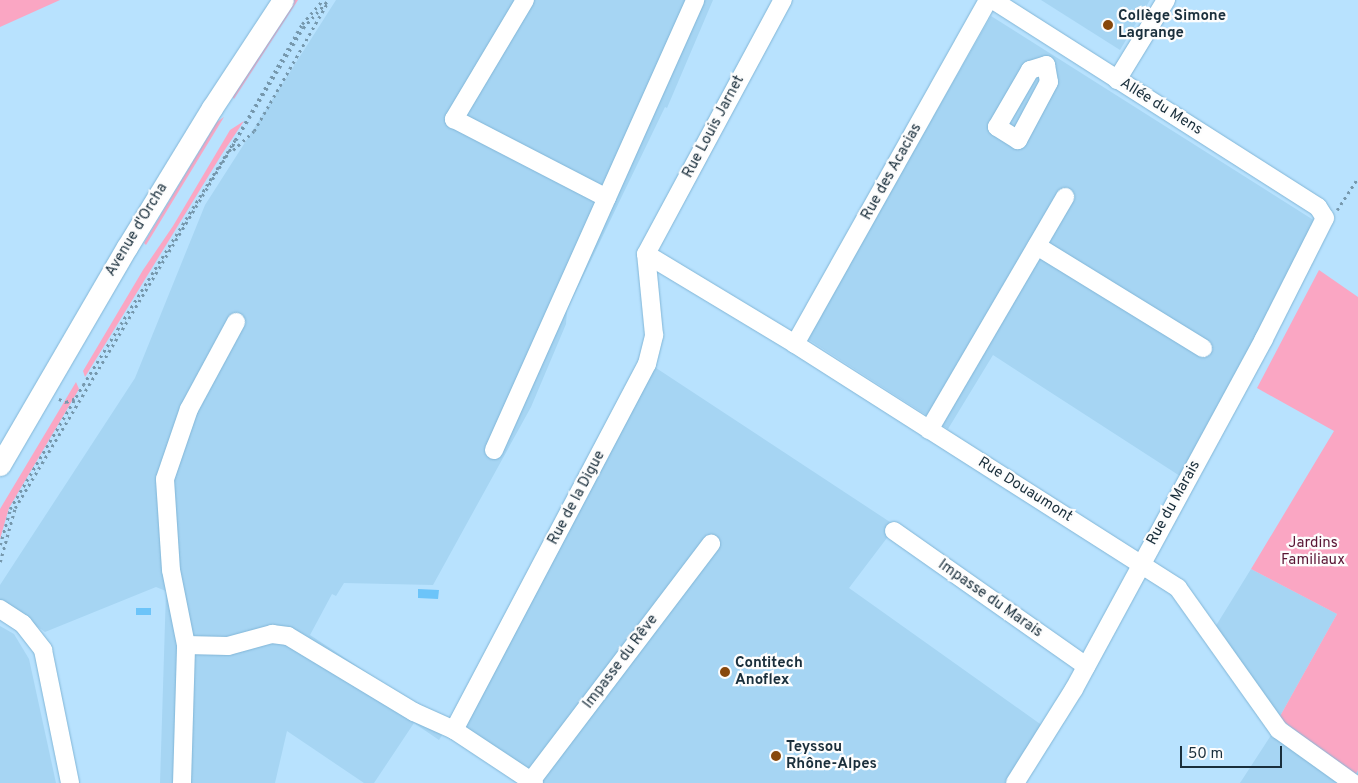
<!DOCTYPE html>
<html>
<head>
<meta charset="utf-8">
<style>
  body { margin:0 }
  #map { position:relative; width:1358px; height:783px; overflow:hidden; background:#b8e2fe; font-family:Overpass,sans-serif }
  div>[style] { position:absolute }
  .built>* { inset:0; background:#a6d5f3 }
  .green>* { inset:0; background:#faa6c3 }
  .water>* { inset:0; background:#6cc4f9 }
  .path>* { height:2.5px; margin-top:-1.25px; transform-origin:0; background:repeating-linear-gradient(90deg,#7698ad 0 2.5px,transparent 0 6.5px) }
  .roads { filter:drop-shadow(0 0 1px #82b6d7) drop-shadow(0 0 1px #82b6d7) }
  .minor>* { height:18px; margin:-9px; padding:0 9px; transform-origin:9px; border-radius:9px; background:#fff }
  .major>* { height:21px; margin:-10.5px; padding:0 10.5px; transform-origin:10.5px; border-radius:10.5px; background:#fff }
  .dots>* { width:14px; height:14px; translate:-50% -50%; box-sizing:border-box; border:2px solid #fdfdfd; border-radius:50% }
  span { translate:-50% -50%; white-space:nowrap; text-align:center; line-height:1.15; -webkit-text-stroke:4.5px #fdfdfd; paint-order:stroke }
  .poi-label { font-size:15px; color:#1a2f3c; font-weight:700 }
  .left { translate:0 -50%; text-align:left }
  .street-label { font-size:15px; color:#1a2f3c }
  .park-label { font-size:15px; color:#5a1635 }
  .scale { position:absolute; left:1180px; top:746px; width:102px; height:22px; box-sizing:border-box; border:2px solid #1a2f3c; border-top:0; padding-left:6px; font-size:15px; line-height:18px; white-space:nowrap; color:#1a2f3c; -webkit-text-stroke:4px #fdfdfd; paint-order:stroke }
</style>
</head>
<body>
<div id="map">
  <div class="built">
    <div style="clip-path:polygon(336px 0,713px 0,667px 108px,665px 107px,567px 310px,566px 324px,531px 407px,433px 585px,344px 583px,336px 596px,332px 594px,310px 635px,448px 726px,439px 740px,414px 723px,374px 783px,364px 783px,287px 731px,275px 783px,160px 783px,166px 591px,156px 587px,45px 632px,0 600px,0 585px,135px 378px,205px 205px)"></div>
    <div style="clip-path:polygon(1041px 0,1150px 0,1120px 50px)"></div>
    <div style="clip-path:polygon(991px 16px,1315px 221px,1235px 378px,1180px 476px,993px 355px,948px 429px,806px 338px)"></div>
    <div style="clip-path:polygon(650px 364px,896px 526px,849px 588px,1050px 731px,1014px 783px,535px 783px,454px 729px)"></div>
    <div style="clip-path:polygon(1251px 569px,1337px 614px,1279px 718px,1355px 775px,1358px 770px,1358px 783px,1240px 783px,1277px 726px,1209px 637px)"></div>
    <div style="clip-path:polygon(0 626px,14px 634px,29px 659px,56px 783px,0 783px)"></div>
  </div>
  <div class="green">
    <div style="clip-path:polygon(0 0,60px 0,0 27px)"></div>
    <div style="clip-path:polygon(294px 0,298px 0,234px 99px,232px 96px)"></div>
    <div style="clip-path:polygon(224px 117px,146px 245px,144px 243px,217px 122px)"></div>
    <div style="clip-path:polygon(244px 121px,222px 154px,85px 377px,83px 371px,143px 270px,173px 226px,230px 130px)"></div>
    <div style="clip-path:polygon(1319px 270px,1358px 297px,1358px 770px,1355px 776px,1279px 718px,1337px 614px,1251px 569px,1334px 431px,1257px 388px)"></div>
    <div style="clip-path:polygon(76px 382px,79px 389px,9px 508px,0 539px,0 509px)"></div>
  </div>
  <div class="water">
    <div style="clip-path:polygon(418px 589px,439px 590px,438px 599px,418px 598px)"></div>
    <div style="clip-path:polygon(136px 608px,151px 608px,151px 615px,136px 615px)"></div>
  </div>
  <div class="path">
    <div style="left:233px;top:150px;width:28px;rotate:-42deg"></div>
    <div style="left:254px;top:131px;width:149px;rotate:-60.2deg"></div>
    <div style="left:1337px;top:210px;width:38px;rotate:-57deg"></div>
    <div style="left:59px;top:399px;width:8px;rotate:23deg"></div>
    <div style="left:66px;top:402px;width:9px;rotate:-21deg"></div>
    <div style="left:0;top:545px;width:37px;rotate:-74deg"></div>
    <div style="left:10px;top:509px;width:144px;rotate:-59.5deg"></div>
    <div style="left:83px;top:385px;width:288px;rotate:-58.2deg"></div>
    <div style="left:235px;top:140px;width:134px;rotate:-60deg"></div>
    <div style="left:302px;top:24px;width:32px;rotate:-49deg"></div>
    <div style="left:0;top:562px;width:56px;rotate:-74.5deg"></div>
    <div style="left:15px;top:508px;width:560px;rotate:-59.04deg"></div>
    <div style="left:303px;top:28px;width:38px;rotate:-48deg"></div>
  </div>
  <div class="roads">
    <div class="minor">
      <div style="left:525px;top:0;width:139px;rotate:120.8deg"></div>
      <div style="left:454px;top:119px;width:172px;rotate:27.3deg"></div>
      <div style="left:993px;top:0;width:385px;rotate:32.5deg"></div>
      <div style="left:1318px;top:207px;width:13px;rotate:58deg"></div>
      <div style="left:1325px;top:218px;width:136px;rotate:116.8deg"></div>
      <div style="left:1264px;top:339px;width:398px;rotate:118.5deg"></div>
      <div style="left:1074px;top:689px;width:111px;rotate:122.1deg"></div>
      <div style="left:1046px;top:65px;width:17px;rotate:80deg"></div>
      <div style="left:1049px;top:82px;width:66px;rotate:118.1deg"></div>
      <div style="left:1018px;top:140px;width:25px;rotate:-148deg"></div>
      <div style="left:997px;top:127px;width:66px;rotate:-59.9deg"></div>
      <div style="left:1030px;top:70px;width:17px;rotate:-17deg"></div>
      <div style="left:1117px;top:80px;width:94px;rotate:-58.5deg"></div>
      <div style="left:1037px;top:246px;width:195px;rotate:31.6deg"></div>
      <div style="left:646px;top:254px;width:174px;rotate:31.1deg"></div>
      <div style="left:795px;top:344px;width:454px;rotate:32.5deg"></div>
      <div style="left:1178px;top:588px;width:174px;rotate:54.6deg"></div>
      <div style="left:1279px;top:730px;width:91px;rotate:35.6deg"></div>
      <div style="left:646px;top:254px;width:289px;rotate:-61.7deg"></div>
      <div style="left:795px;top:344px;width:394px;rotate:-60.7deg"></div>
      <div style="left:929px;top:430px;width:270px;rotate:-59.7deg"></div>
      <div style="left:494px;top:450px;width:493px;rotate:-65.9deg"></div>
      <div style="left:894px;top:531px;width:235px;rotate:35.1deg"></div>
      <div style="left:0;top:609px;width:27px;rotate:33deg"></div>
      <div style="left:23px;top:624px;width:33px;rotate:52deg"></div>
      <div style="left:43px;top:650px;width:136px;rotate:78.5deg"></div>
      <div style="left:186px;top:645px;width:42px;rotate:1.4deg"></div>
      <div style="left:228px;top:646px;width:46px;rotate:-15.3deg"></div>
      <div style="left:272px;top:634px;width:16px;rotate:7deg"></div>
      <div style="left:288px;top:636px;width:147px;rotate:31.1deg"></div>
      <div style="left:414px;top:712px;width:44px;rotate:24.2deg"></div>
      <div style="left:454px;top:730px;width:96px;rotate:33.5deg"></div>
      <div style="left:454px;top:730px;width:414px;rotate:-62.2deg"></div>
      <div style="left:647px;top:364px;width:30px;rotate:-76deg"></div>
      <div style="left:654px;top:335px;width:81px;rotate:-95.6deg"></div>
      <div style="left:531px;top:781px;width:298px;rotate:-52.8deg"></div>
      <div style="left:182px;top:783px;width:138px;rotate:-88.3deg"></div>
      <div style="left:186px;top:645px;width:76px;rotate:-101.3deg"></div>
      <div style="left:171px;top:570px;width:91px;rotate:-93.8deg"></div>
      <div style="left:165px;top:479px;width:74px;rotate:-71.1deg"></div>
      <div style="left:189px;top:409px;width:99px;rotate:-61.6deg"></div>
    </div>
    <div class="major">
      <div style="left:0;top:465px;width:252px;rotate:-59.8deg"></div>
      <div style="left:127px;top:247px;width:163px;rotate:-58.6deg"></div>
      <div style="left:212px;top:108px;width:129px;rotate:-56.7deg"></div>
    </div>
  </div>
  <div class="dots">
    <div style="left:1108px;top:25px;background:#87480c"></div>
    <div style="left:725px;top:672px;background:#87480c"></div>
    <div style="left:776px;top:756px;background:#87480c"></div>
  </div>
  <div class="poi-label">
    <span class="left" style="left:1118px;top:25px">Collège Simone<br>Lagrange</span>
    <span class="left" style="left:735px;top:672px">Contitech<br>Anoflex</span>
    <span class="left" style="left:786px;top:756px">Teyssou<br>Rhône-Alpes</span>
  </div>
  <div class="street-label">
    <span style="left:1161px;top:107px;rotate:32deg">Allée du Mens</span>
    <span style="left:714px;top:127px;rotate:-62deg">Rue Louis Jarnet</span>
    <span style="left:892px;top:172px;rotate:-61deg">Rue des Acacias</span>
    <span style="left:137px;top:230px;rotate:-59deg">Avenue d'Orcha</span>
    <span style="left:1025px;top:490px;rotate:32deg">Rue Douaumont</span>
    <span style="left:577px;top:498px;rotate:-62deg">Rue de la Digue</span>
    <span style="left:1174px;top:503px;rotate:-61deg">Rue du Marais</span>
    <span style="left:990px;top:599px;rotate:35deg">Impasse du Marais</span>
    <span style="left:621px;top:662px;rotate:-53deg">Impasse du Rêve</span>
  </div>
  <div class="park-label">
    <span style="left:1313px;top:552px">Jardins<br>Familiaux</span>
  </div>
  <div class="scale">50 m</div>
</div>
</body>
</html>
